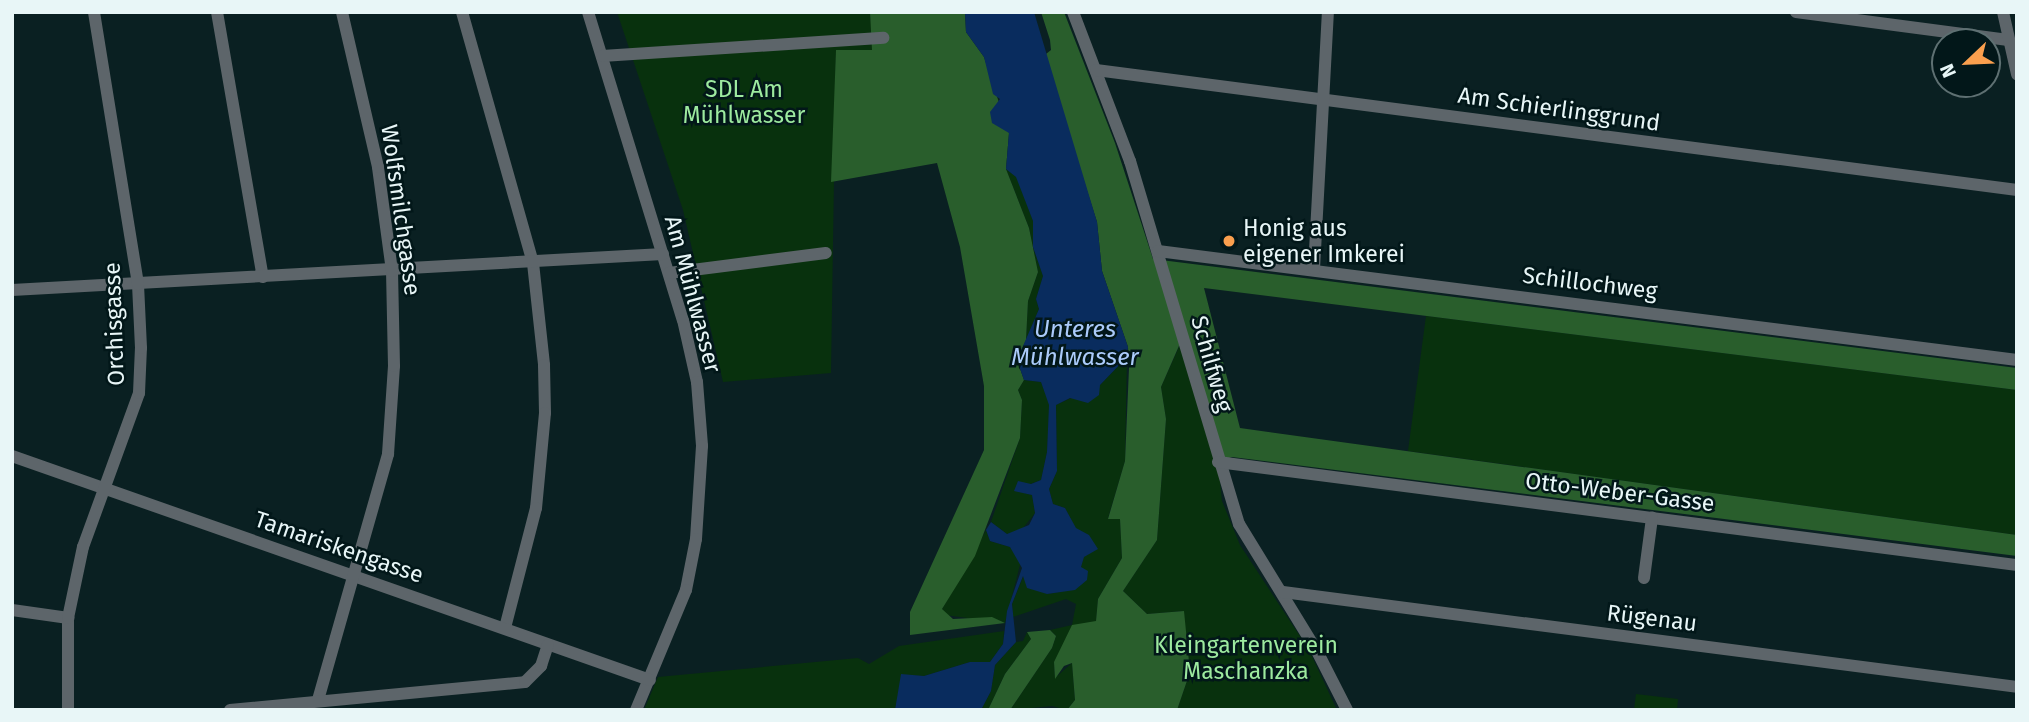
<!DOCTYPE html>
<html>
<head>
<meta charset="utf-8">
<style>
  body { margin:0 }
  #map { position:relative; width:2029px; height:722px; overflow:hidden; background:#0a2022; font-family:"Fira Sans",sans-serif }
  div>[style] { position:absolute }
  .green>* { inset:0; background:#08310d }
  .forest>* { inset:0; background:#295e2c }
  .water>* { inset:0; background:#092c5e }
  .minor>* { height:12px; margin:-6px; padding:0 6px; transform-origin:6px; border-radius:6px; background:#5d656a }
  .dots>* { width:19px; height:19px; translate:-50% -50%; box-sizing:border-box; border:4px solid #021719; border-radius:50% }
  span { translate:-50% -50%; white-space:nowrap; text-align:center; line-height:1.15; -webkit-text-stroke:5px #021719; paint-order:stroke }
  .park-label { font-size:23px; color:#9dea9f }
  .street-label { font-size:23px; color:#e8f6f7 }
  .poi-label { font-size:23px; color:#e8f6f7 }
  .left { translate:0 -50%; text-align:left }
  .water-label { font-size:24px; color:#abcbfb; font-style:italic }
  .frame { position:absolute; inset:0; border:14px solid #e8f6f7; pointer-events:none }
  .north { position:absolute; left:1931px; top:28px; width:70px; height:70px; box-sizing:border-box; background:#021719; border:2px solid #5e7072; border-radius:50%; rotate:247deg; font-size:19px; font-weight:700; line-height:28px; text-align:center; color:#e8f6f7 }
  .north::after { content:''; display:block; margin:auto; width:24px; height:32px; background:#fa9f4e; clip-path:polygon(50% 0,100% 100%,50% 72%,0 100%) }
</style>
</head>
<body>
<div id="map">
  <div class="green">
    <div style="clip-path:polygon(617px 12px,870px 12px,872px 32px,910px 51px,836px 51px,831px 373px,723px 382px,683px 210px)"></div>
    <div style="clip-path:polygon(1006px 169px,1017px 177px,1033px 221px,1033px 247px,1043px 276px,1036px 299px,1039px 309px,1026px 340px,1028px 301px,1038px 272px,1029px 228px)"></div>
    <div style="clip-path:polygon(1426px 316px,2017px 390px,2017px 535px,1408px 451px)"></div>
    <div style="clip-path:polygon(1183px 338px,1218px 462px,1222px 501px,1240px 545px,1309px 650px,1337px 710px,1177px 710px,1190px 672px,1183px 611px,1147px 614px,1123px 591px,1157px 540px,1166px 419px,1161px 387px)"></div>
    <div style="clip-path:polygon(1127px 357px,1125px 461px,1108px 518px,1120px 519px,1122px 558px,1098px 599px,1096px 622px,1054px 662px,1055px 678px,1072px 663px,1075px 700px,1067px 710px,1052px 706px,1010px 710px,1052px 648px,1056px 636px,1050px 630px,1072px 625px,1076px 604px,1066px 599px,1013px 617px,1012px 604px,1024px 575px,1047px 594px,1060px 592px,1081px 567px,1089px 535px,1076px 529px,1065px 508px,1053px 504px,1049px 489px,1057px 471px,1056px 405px,1100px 385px)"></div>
    <div style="clip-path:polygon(1024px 380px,1041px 382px,1050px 405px,1047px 452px,1041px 480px,1014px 490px,1032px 495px,1035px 513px,1020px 532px,1007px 534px,991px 522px,1020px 438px,1022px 400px,1018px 390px)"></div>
    <div style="clip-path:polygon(986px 530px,990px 541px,1010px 547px,1021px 561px,1005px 623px,945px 615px,942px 609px)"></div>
    <div style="clip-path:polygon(1004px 631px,1003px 644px,990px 662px,970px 662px,924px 676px,902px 675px,895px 710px,644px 710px,658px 677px,858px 658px,869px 664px,899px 646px)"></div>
    <div style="clip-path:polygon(1027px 632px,1031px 639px,1005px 674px,988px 710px,981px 710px,991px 691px,995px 665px,1016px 642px,1023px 641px)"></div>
    <div style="clip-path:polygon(1636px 694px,1678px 699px,1677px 710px,1634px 710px)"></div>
  </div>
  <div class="forest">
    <div style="clip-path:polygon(870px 12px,965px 12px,966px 32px,984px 57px,1009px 133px,1006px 169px,1029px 228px,1038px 272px,1028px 301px,1026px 340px,1017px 360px,1024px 380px,1018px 390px,1022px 400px,1020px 438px,975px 556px,942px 609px,953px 619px,992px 617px,1005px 623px,910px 635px,910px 612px,984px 450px,984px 386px,960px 247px,937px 163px,831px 182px,836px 50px,872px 50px)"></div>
    <div style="clip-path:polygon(1041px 12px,1064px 12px,1115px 143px,1153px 259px,2017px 368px,2017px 390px,1204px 288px,1240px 428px,2017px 535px,2017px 556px,1232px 457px,1218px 462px,1182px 339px,1161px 387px,1166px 419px,1157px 540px,1123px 591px,1147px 614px,1184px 611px,1190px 672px,1177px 710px,1067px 710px,1075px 700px,1072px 663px,1064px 666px,1055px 679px,1054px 662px,1072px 625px,1096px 621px,1098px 599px,1122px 558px,1120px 519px,1108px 519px,1125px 461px,1129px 368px,1128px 347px,1102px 271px,1097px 222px,1048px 68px,1046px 54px,1051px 50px,1050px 40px)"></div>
    <div style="clip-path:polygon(1050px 630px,1056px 636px,1052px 648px,1010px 710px,988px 710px,1005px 674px,1031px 639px,1027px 632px)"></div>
  </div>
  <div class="water">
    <div style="clip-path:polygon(965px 12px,1034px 12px,1097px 222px,1102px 271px,1128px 347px,1127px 357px,1100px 385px,1099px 395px,1088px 403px,1070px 398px,1056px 405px,1057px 471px,1049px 489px,1053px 504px,1065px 508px,1076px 528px,1089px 535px,1098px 549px,1084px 557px,1081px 567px,1088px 571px,1087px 580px,1075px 590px,1047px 594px,1027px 588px,1023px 576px,1012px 604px,1016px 642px,995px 665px,991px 691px,981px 710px,895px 710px,901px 674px,924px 676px,970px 662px,990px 662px,1003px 644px,1007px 611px,1022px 568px,1010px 547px,990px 541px,986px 530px,991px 522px,1007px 534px,1029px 525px,1035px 513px,1032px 495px,1014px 491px,1018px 481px,1031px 484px,1041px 480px,1047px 452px,1049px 405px,1041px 382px,1024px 380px,1017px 360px,1039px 309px,1036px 299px,1043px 276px,1033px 247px,1033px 221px,1016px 177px,1006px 169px,1009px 133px,992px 123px,990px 112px,1000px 99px,993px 94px,984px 57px,966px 32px)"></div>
  </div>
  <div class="minor">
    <div style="left:217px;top:12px;width:269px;rotate:80.2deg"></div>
    <div style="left:462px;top:12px;width:261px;rotate:74.2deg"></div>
    <div style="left:533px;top:263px;width:103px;rotate:83.8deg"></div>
    <div style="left:544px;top:365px;width:48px;rotate:88.8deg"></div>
    <div style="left:545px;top:413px;width:95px;rotate:95.4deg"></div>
    <div style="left:536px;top:508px;width:124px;rotate:104.5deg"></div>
    <div style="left:588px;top:12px;width:322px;rotate:72.9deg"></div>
    <div style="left:683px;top:320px;width:64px;rotate:77.3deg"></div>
    <div style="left:697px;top:382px;width:64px;rotate:85.5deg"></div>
    <div style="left:702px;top:446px;width:93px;rotate:93.7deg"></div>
    <div style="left:696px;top:539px;width:52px;rotate:101.1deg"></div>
    <div style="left:686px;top:590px;width:130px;rotate:112.6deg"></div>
    <div style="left:1073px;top:12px;width:160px;rotate:69.1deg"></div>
    <div style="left:1130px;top:161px;width:379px;rotate:73.3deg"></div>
    <div style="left:1239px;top:524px;width:151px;rotate:58.5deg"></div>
    <div style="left:1318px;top:653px;width:64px;rotate:63deg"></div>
    <div style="left:1796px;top:12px;width:214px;rotate:7.5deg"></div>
    <div style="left:2003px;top:12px;width:64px;rotate:77.3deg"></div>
    <div style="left:602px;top:56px;width:282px;rotate:-3.7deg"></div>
    <div style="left:1096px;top:70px;width:929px;rotate:7.42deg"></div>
    <div style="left:1158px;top:251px;width:866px;rotate:7.23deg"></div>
    <div style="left:1314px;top:269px;width:257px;rotate:-86.9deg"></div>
    <div style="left:669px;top:273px;width:158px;rotate:-7.3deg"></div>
    <div style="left:12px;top:290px;width:652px;rotate:-3.17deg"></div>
    <div style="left:12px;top:456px;width:676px;rotate:19.35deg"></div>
    <div style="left:1218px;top:462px;width:806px;rotate:7.35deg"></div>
    <div style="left:1644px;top:578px;width:61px;rotate:-82.4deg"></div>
    <div style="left:1283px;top:592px;width:740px;rotate:7.37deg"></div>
    <div style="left:12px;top:610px;width:57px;rotate:8.1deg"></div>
    <div style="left:318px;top:700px;width:256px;rotate:-74.1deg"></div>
    <div style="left:388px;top:454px;width:88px;rotate:-86.1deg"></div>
    <div style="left:394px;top:366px;width:95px;rotate:-91.2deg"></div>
    <div style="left:392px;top:271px;width:105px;rotate:-97.7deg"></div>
    <div style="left:378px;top:167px;width:159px;rotate:-103.1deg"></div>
    <div style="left:68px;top:710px;width:92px;rotate:-90deg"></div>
    <div style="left:68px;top:618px;width:73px;rotate:-78.1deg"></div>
    <div style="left:83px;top:547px;width:164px;rotate:-70deg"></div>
    <div style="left:139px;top:393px;width:45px;rotate:-87.5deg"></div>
    <div style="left:141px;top:348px;width:64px;rotate:-92.7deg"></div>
    <div style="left:138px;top:284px;width:276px;rotate:-99.2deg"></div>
    <div style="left:230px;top:710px;width:296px;rotate:-5.4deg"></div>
    <div style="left:525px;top:682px;width:23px;rotate:-45deg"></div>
    <div style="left:541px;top:666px;width:22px;rotate:-72deg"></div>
  </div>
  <div class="dots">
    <div style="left:1229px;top:241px;background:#fa9f4e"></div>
  </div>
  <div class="park-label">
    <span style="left:744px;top:102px">SDL Am<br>Mühlwasser</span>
    <span style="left:1246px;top:658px">Kleingartenverein<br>Maschanzka</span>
  </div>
  <div class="street-label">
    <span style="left:1559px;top:109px;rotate:8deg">Am Schierlinggrund</span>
    <span style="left:401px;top:210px;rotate:82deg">Wolfsmilchgasse</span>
    <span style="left:1590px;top:283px;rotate:7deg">Schillochweg</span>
    <span style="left:693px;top:294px;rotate:75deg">Am Mühlwasser</span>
    <span style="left:114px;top:324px;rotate:-92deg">Orchisgasse</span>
    <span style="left:1212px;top:364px;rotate:74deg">Schilfweg</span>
    <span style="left:1620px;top:492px;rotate:7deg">Otto-Weber-Gasse</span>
    <span style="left:339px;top:547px;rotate:19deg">Tamariskengasse</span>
    <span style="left:1652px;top:618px;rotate:7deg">Rügenau</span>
  </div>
  <div class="poi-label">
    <span class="left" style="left:1243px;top:241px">Honig aus<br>eigener Imkerei</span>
  </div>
  <div class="water-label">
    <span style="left:1075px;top:344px">Unteres<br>Mühlwasser</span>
  </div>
  <div class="frame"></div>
  <div class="north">N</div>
</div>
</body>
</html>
